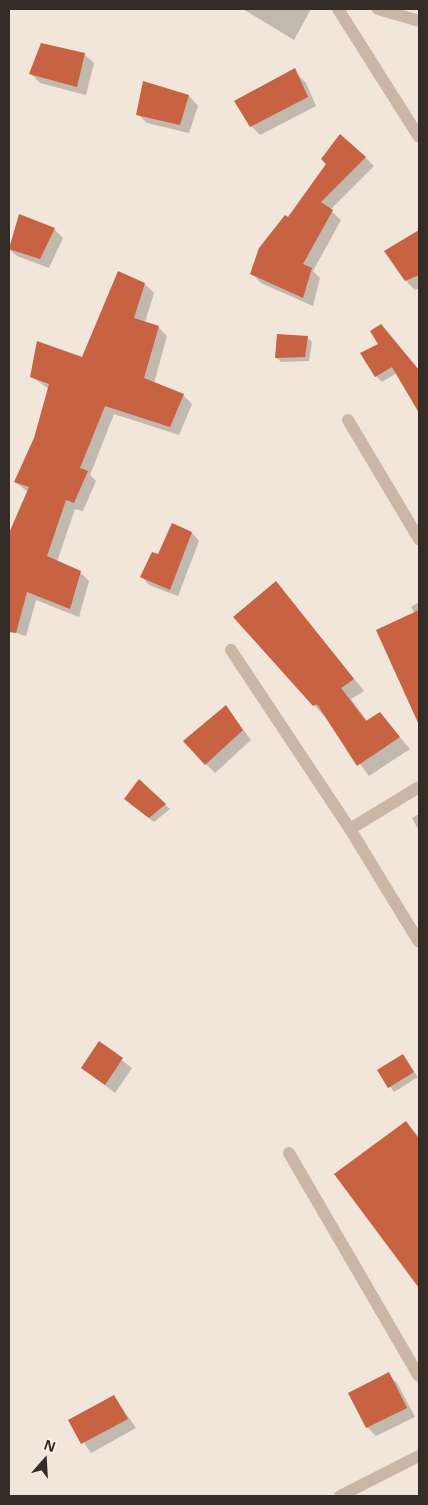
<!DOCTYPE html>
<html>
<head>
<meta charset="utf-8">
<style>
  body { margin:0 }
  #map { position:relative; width:428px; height:1505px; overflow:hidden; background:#f2e6da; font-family:"Noto Sans",sans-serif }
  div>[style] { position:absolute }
  .shadow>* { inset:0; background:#0003 }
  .building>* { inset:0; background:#c76242 }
  .minor>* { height:12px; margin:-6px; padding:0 6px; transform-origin:6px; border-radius:6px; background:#cab6a6 }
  span { translate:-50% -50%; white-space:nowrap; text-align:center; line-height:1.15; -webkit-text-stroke:4.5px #f9f0e6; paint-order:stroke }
  .frame { position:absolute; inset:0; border:10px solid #352b27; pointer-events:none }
  .north { position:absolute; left:20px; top:1435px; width:50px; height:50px; -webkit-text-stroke:4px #f9f0e6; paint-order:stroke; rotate:19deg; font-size:14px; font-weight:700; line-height:20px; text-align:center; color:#352b27 }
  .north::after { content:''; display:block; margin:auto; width:18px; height:22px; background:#352b27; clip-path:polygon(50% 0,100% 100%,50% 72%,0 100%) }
</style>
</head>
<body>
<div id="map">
  <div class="shadow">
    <div style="clip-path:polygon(243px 9px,311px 9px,294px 40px)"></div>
    <div style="clip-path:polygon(84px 54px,94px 63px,86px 95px,40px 83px,31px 74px)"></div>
    <div style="clip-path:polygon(296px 73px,306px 83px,316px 106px,260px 135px,251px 126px)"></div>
    <div style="clip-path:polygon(144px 83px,189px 96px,198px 106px,189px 133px,147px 123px,138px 114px)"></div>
    <div style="clip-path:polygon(365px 157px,374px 166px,330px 210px,341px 220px,313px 271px,320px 278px,313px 306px,261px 283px,252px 274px,288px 219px)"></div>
    <div style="clip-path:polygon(20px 215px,54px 229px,63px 238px,49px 268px,17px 256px,9px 249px)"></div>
    <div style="clip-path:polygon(418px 233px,419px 288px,415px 290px,406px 281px)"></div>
    <div style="clip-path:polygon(145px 284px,154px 293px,145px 322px,158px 327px,167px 336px,154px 383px,183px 395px,192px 404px,179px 435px,114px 414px,90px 475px,96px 481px,83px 511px,75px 509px,57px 562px,80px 572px,89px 581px,79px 617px,36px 600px,26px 636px,9px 631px,9px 543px,28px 492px,15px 482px,35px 439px,49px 389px,32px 377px,83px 358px)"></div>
    <div style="clip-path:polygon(387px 332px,419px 371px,419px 410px,397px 373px,382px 382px,376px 376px,380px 344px)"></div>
    <div style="clip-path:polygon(278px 335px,308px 338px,312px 342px,309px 361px,281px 362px,276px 357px)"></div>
    <div style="clip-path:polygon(192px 533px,199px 541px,178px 596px,149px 585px,142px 577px,159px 555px)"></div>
    <div style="clip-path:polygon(276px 582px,364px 691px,351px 699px,368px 722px,380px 714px,410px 749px,369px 776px,325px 717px,234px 617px)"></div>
    <div style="clip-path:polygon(419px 602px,419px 718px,416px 715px,415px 614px,411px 607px)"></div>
    <div style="clip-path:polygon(226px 707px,251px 740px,215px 773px,206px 764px)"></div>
    <div style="clip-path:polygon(139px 781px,170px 809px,154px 822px,130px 804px)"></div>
    <div style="clip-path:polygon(419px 814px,419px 831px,412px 818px)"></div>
    <div style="clip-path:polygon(99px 1043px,132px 1068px,115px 1093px,82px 1068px)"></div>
    <div style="clip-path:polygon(403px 1056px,418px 1077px,394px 1092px,379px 1071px)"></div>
    <div style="clip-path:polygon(406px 1123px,419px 1136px,419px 1286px,336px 1174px)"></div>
    <div style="clip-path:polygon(388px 1374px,397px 1383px,415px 1417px,376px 1436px,367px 1427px)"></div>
    <div style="clip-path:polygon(114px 1396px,136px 1428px,91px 1453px,69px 1421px)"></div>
  </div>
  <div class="building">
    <div style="clip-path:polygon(41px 43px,85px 53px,77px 87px,29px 74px)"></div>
    <div style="clip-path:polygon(295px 68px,308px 97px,250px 127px,234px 101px)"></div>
    <div style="clip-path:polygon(143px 81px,189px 95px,180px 125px,136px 115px)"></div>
    <div style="clip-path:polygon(340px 134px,366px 157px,321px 202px,333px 210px,303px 264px,312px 268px,303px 298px,250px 274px,259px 248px,285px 215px,288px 217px,326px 164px,321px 159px)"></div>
    <div style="clip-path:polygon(19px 214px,55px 228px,40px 259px,9px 249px)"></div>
    <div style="clip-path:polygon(419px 230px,419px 275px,405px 281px,384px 251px)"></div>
    <div style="clip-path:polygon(118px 271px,145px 283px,134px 318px,159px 326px,144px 378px,184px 394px,170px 427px,105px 406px,80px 468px,88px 471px,74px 503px,66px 500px,47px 556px,81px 571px,70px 609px,27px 592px,16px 633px,9px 632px,9px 533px,29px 487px,14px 482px,34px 438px,49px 384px,30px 377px,37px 341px,82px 357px)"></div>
    <div style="clip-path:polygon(381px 324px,419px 370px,419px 413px,392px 367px,375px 377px,360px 353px,378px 344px,370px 331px)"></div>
    <div style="clip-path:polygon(277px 334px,308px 336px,305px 357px,275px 358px)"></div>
    <div style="clip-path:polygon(172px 523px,192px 532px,170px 590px,140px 577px,152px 552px,158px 554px)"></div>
    <div style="clip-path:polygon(276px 581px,354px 679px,341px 688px,366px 721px,380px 712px,400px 737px,357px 766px,317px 704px,313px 706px,233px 617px)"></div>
    <div style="clip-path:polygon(419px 610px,419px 725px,376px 630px)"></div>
    <div style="clip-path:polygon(226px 705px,243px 730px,205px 765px,183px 741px)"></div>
    <div style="clip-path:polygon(139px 779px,166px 804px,149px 818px,124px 799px)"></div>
    <div style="clip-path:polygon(99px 1041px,123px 1058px,105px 1085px,81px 1068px)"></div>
    <div style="clip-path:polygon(403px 1054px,414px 1072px,388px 1088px,377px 1070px)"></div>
    <div style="clip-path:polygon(406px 1121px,419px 1139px,419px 1288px,334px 1174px)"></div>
    <div style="clip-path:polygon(389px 1372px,407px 1408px,366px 1428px,348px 1393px)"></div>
    <div style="clip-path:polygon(114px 1395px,128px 1419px,81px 1444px,68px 1420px)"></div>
  </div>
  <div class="minor">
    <div style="left:338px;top:9px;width:151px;rotate:57.7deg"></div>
    <div style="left:378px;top:9px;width:43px;rotate:16.3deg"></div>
    <div style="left:348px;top:420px;width:139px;rotate:59.2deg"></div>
    <div style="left:231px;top:650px;width:215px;rotate:56.4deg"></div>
    <div style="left:350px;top:829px;width:132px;rotate:58.6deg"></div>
    <div style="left:350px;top:829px;width:81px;rotate:-31.3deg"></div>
    <div style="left:289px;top:1153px;width:258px;rotate:59.8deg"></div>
    <div style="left:340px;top:1496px;width:89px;rotate:-26.9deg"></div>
  </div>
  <div class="frame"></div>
  <div class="north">N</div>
</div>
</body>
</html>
